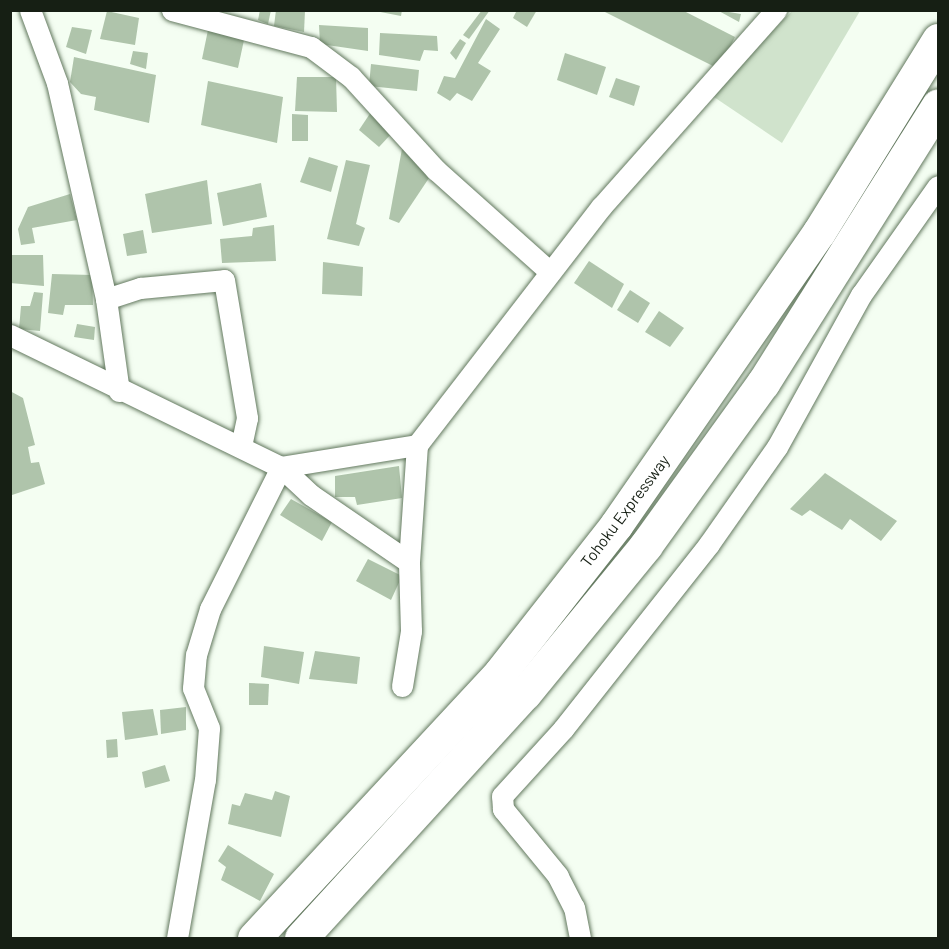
<!DOCTYPE html>
<html>
<head>
<meta charset="utf-8">
<style>
  body { margin:0 }
  #map { position:relative; width:949px; height:949px; overflow:hidden; background:#f4fef2; font-family:Barlow,sans-serif }
  div>[style] { position:absolute }
  .green>* { inset:0; background:#d0e3cc }
  .building>* { inset:0; background:#afc4ab }
  .roads { filter:drop-shadow(0 0 2px #62785e) drop-shadow(0 0 2px #62785e) }
  .street>* { height:21px; margin:-10.5px; padding:0 10.5px; transform-origin:10.5px; border-radius:10.5px; background:#fff }
  .highway>* { height:33px; margin:-16.5px; padding:0 16.5px; transform-origin:16.5px; border-radius:16.5px; background:#fff }
  span { translate:-50% -50%; white-space:nowrap; text-align:center; line-height:1.15; -webkit-text-stroke:6px #fff; paint-order:stroke }
  .street-label { font-size:16px; color:#161f14 }
  .frame { position:absolute; inset:0; border:12px solid #161f14; pointer-events:none }
</style>
</head>
<body>
<div id="map">
  <div class="green">
    <div style="clip-path:polygon(792px 11px,860px 11px,782px 143px,711px 95px)"></div>
  </div>
  <div class="building">
    <div style="clip-path:polygon(260px 10px,271px 10px,268px 24px,258px 20px)"></div>
    <div style="clip-path:polygon(276px 10px,305px 11px,304px 32px,274px 26px)"></div>
    <div style="clip-path:polygon(370px 10px,402px 10px,401px 16px)"></div>
    <div style="clip-path:polygon(482px 10px,490px 10px,469px 39px,463px 35px)"></div>
    <div style="clip-path:polygon(517px 10px,537px 10px,527px 27px,513px 18px)"></div>
    <div style="clip-path:polygon(601px 10px,682px 10px,735px 37px,719px 69px)"></div>
    <div style="clip-path:polygon(717px 10px,741px 14px,739px 22px)"></div>
    <div style="clip-path:polygon(107px 11px,139px 18px,135px 45px,100px 39px)"></div>
    <div style="clip-path:polygon(486px 19px,500px 29px,478px 63px,491px 71px,472px 101px,457px 93px,450px 101px,437px 93px,444px 76px,455px 78px)"></div>
    <div style="clip-path:polygon(319px 25px,368px 28px,368px 51px,320px 44px)"></div>
    <div style="clip-path:polygon(72px 27px,92px 30px,86px 54px,66px 47px)"></div>
    <div style="clip-path:polygon(208px 30px,244px 40px,238px 68px,202px 59px)"></div>
    <div style="clip-path:polygon(380px 33px,437px 36px,438px 51px,424px 50px,420px 61px,379px 55px)"></div>
    <div style="clip-path:polygon(460px 39px,466px 43px,456px 60px,450px 53px)"></div>
    <div style="clip-path:polygon(133px 51px,148px 53px,146px 69px,130px 64px)"></div>
    <div style="clip-path:polygon(565px 53px,606px 67px,597px 95px,557px 80px)"></div>
    <div style="clip-path:polygon(74px 57px,156px 75px,149px 123px,94px 110px,96px 97px,81px 94px,70px 82px)"></div>
    <div style="clip-path:polygon(371px 64px,419px 70px,417px 91px,369px 86px)"></div>
    <div style="clip-path:polygon(297px 77px,336px 77px,337px 112px,295px 111px)"></div>
    <div style="clip-path:polygon(616px 78px,640px 86px,634px 106px,609px 97px)"></div>
    <div style="clip-path:polygon(208px 81px,283px 97px,277px 143px,201px 125px)"></div>
    <div style="clip-path:polygon(371px 112px,393px 132px,379px 147px,359px 130px)"></div>
    <div style="clip-path:polygon(292px 114px,308px 115px,308px 141px,292px 141px)"></div>
    <div style="clip-path:polygon(402px 149px,431px 175px,399px 223px,389px 219px)"></div>
    <div style="clip-path:polygon(309px 157px,338px 166px,331px 192px,300px 182px)"></div>
    <div style="clip-path:polygon(346px 160px,370px 165px,356px 224px,365px 228px,359px 246px,327px 239px)"></div>
    <div style="clip-path:polygon(207px 180px,212px 224px,152px 233px,145px 194px)"></div>
    <div style="clip-path:polygon(261px 183px,267px 217px,223px 226px,217px 193px)"></div>
    <div style="clip-path:polygon(70px 194px,77px 220px,32px 228px,35px 243px,21px 245px,18px 229px,28px 207px)"></div>
    <div style="clip-path:polygon(274px 225px,276px 261px,222px 263px,220px 239px,252px 236px,253px 228px)"></div>
    <div style="clip-path:polygon(143px 230px,147px 253px,127px 256px,123px 234px)"></div>
    <div style="clip-path:polygon(10px 255px,43px 255px,44px 286px,10px 283px)"></div>
    <div style="clip-path:polygon(589px 261px,624px 284px,612px 308px,574px 283px)"></div>
    <div style="clip-path:polygon(323px 262px,363px 267px,362px 296px,322px 294px)"></div>
    <div style="clip-path:polygon(52px 274px,92px 275px,93px 305px,65px 305px,63px 315px,48px 313px)"></div>
    <div style="clip-path:polygon(630px 290px,650px 303px,638px 323px,617px 310px)"></div>
    <div style="clip-path:polygon(34px 292px,43px 293px,40px 331px,19px 329px,21px 306px,30px 306px)"></div>
    <div style="clip-path:polygon(659px 311px,684px 328px,670px 347px,645px 332px)"></div>
    <div style="clip-path:polygon(77px 324px,95px 327px,94px 340px,74px 337px)"></div>
    <div style="clip-path:polygon(10px 391px,23px 398px,35px 445px,28px 447px,31px 463px,39px 462px,45px 484px,12px 495px)"></div>
    <div style="clip-path:polygon(399px 466px,402px 498px,357px 505px,355px 497px,335px 497px,335px 476px)"></div>
    <div style="clip-path:polygon(825px 473px,897px 521px,881px 541px,850px 519px,842px 530px,810px 510px,802px 516px,790px 509px)"></div>
    <div style="clip-path:polygon(291px 499px,332px 522px,322px 541px,280px 515px)"></div>
    <div style="clip-path:polygon(368px 559px,402px 576px,391px 600px,356px 581px)"></div>
    <div style="clip-path:polygon(264px 646px,304px 652px,299px 684px,261px 677px)"></div>
    <div style="clip-path:polygon(315px 651px,360px 657px,357px 684px,309px 679px)"></div>
    <div style="clip-path:polygon(249px 683px,269px 684px,268px 705px,249px 705px)"></div>
    <div style="clip-path:polygon(186px 707px,186px 730px,161px 734px,160px 710px)"></div>
    <div style="clip-path:polygon(153px 709px,158px 735px,125px 740px,122px 712px)"></div>
    <div style="clip-path:polygon(117px 739px,118px 757px,107px 758px,106px 740px)"></div>
    <div style="clip-path:polygon(165px 765px,170px 781px,145px 788px,142px 772px)"></div>
    <div style="clip-path:polygon(275px 791px,290px 796px,281px 837px,228px 824px,232px 804px,240px 806px,245px 793px,272px 800px)"></div>
    <div style="clip-path:polygon(228px 845px,274px 874px,260px 901px,221px 880px,226px 867px,218px 861px)"></div>
  </div>
  <div class="roads">
    <div class="street">
      <div style="left:30px;top:10px;width:78px;rotate:69.7deg"></div>
      <div style="left:57px;top:83px;width:221px;rotate:77.2deg"></div>
      <div style="left:106px;top:299px;width:93px;rotate:82deg"></div>
      <div style="left:172px;top:10px;width:144px;rotate:14.9deg"></div>
      <div style="left:311px;top:47px;width:50px;rotate:36.9deg"></div>
      <div style="left:351px;top:77px;width:126px;rotate:47.6deg"></div>
      <div style="left:436px;top:170px;width:153px;rotate:41.8deg"></div>
      <div style="left:106px;top:299px;width:36px;rotate:-18deg"></div>
      <div style="left:140px;top:288px;width:84px;rotate:-5.4deg"></div>
      <div style="left:224px;top:280px;width:140px;rotate:80.5deg"></div>
      <div style="left:247px;top:418px;width:30px;rotate:102deg"></div>
      <div style="left:10px;top:335px;width:301px;rotate:26deg"></div>
      <div style="left:281px;top:467px;width:138px;rotate:-9.2deg"></div>
      <div style="left:417px;top:445px;width:301px;rotate:-52.3deg"></div>
      <div style="left:601px;top:207px;width:264px;rotate:-48.4deg"></div>
      <div style="left:402px;top:686px;width:56px;rotate:-80.7deg"></div>
      <div style="left:411px;top:631px;width:69px;rotate:-91.7deg"></div>
      <div style="left:409px;top:562px;width:117px;rotate:-86.1deg"></div>
      <div style="left:177px;top:938px;width:160px;rotate:-80deg"></div>
      <div style="left:205px;top:780px;width:52px;rotate:-85.6deg"></div>
      <div style="left:209px;top:728px;width:43px;rotate:-111.8deg"></div>
      <div style="left:193px;top:688px;width:33px;rotate:-85deg"></div>
      <div style="left:196px;top:655px;width:48px;rotate:-73.1deg"></div>
      <div style="left:210px;top:609px;width:159px;rotate:-63.4deg"></div>
      <div style="left:281px;top:467px;width:41px;rotate:43deg"></div>
      <div style="left:311px;top:495px;width:119px;rotate:34.4deg"></div>
      <div style="left:580px;top:938px;width:31px;rotate:-101deg"></div>
      <div style="left:574px;top:908px;width:36px;rotate:-117deg"></div>
      <div style="left:558px;top:876px;width:87px;rotate:-129.4deg"></div>
      <div style="left:503px;top:809px;width:13px;rotate:-94deg"></div>
      <div style="left:502px;top:796px;width:91px;rotate:-47.7deg"></div>
      <div style="left:563px;top:729px;width:236px;rotate:-51.7deg"></div>
      <div style="left:709px;top:544px;width:118px;rotate:-55deg"></div>
      <div style="left:777px;top:447px;width:174px;rotate:-61.1deg"></div>
      <div style="left:861px;top:295px;width:133px;rotate:-54.8deg"></div>
    </div>
    <div class="highway">
      <div style="left:254px;top:938px;width:362px;rotate:-47.1deg"></div>
      <div style="left:500px;top:673px;width:188px;rotate:-51.9deg"></div>
      <div style="left:616px;top:525px;width:356px;rotate:-55.3deg"></div>
      <div style="left:819px;top:232px;width:226px;rotate:-58.2deg"></div>
      <div style="left:301px;top:938px;width:332px;rotate:-47.6deg"></div>
      <div style="left:525px;top:693px;width:191px;rotate:-50.7deg"></div>
      <div style="left:646px;top:545px;width:200px;rotate:-54.2deg"></div>
      <div style="left:763px;top:383px;width:328px;rotate:-57.8deg"></div>
    </div>
  </div>
  <div class="street-label">
    <span style="left:625px;top:511px;rotate:-53deg">Tohoku Expressway</span>
  </div>
  <div class="frame"></div>
</div>
</body>
</html>
